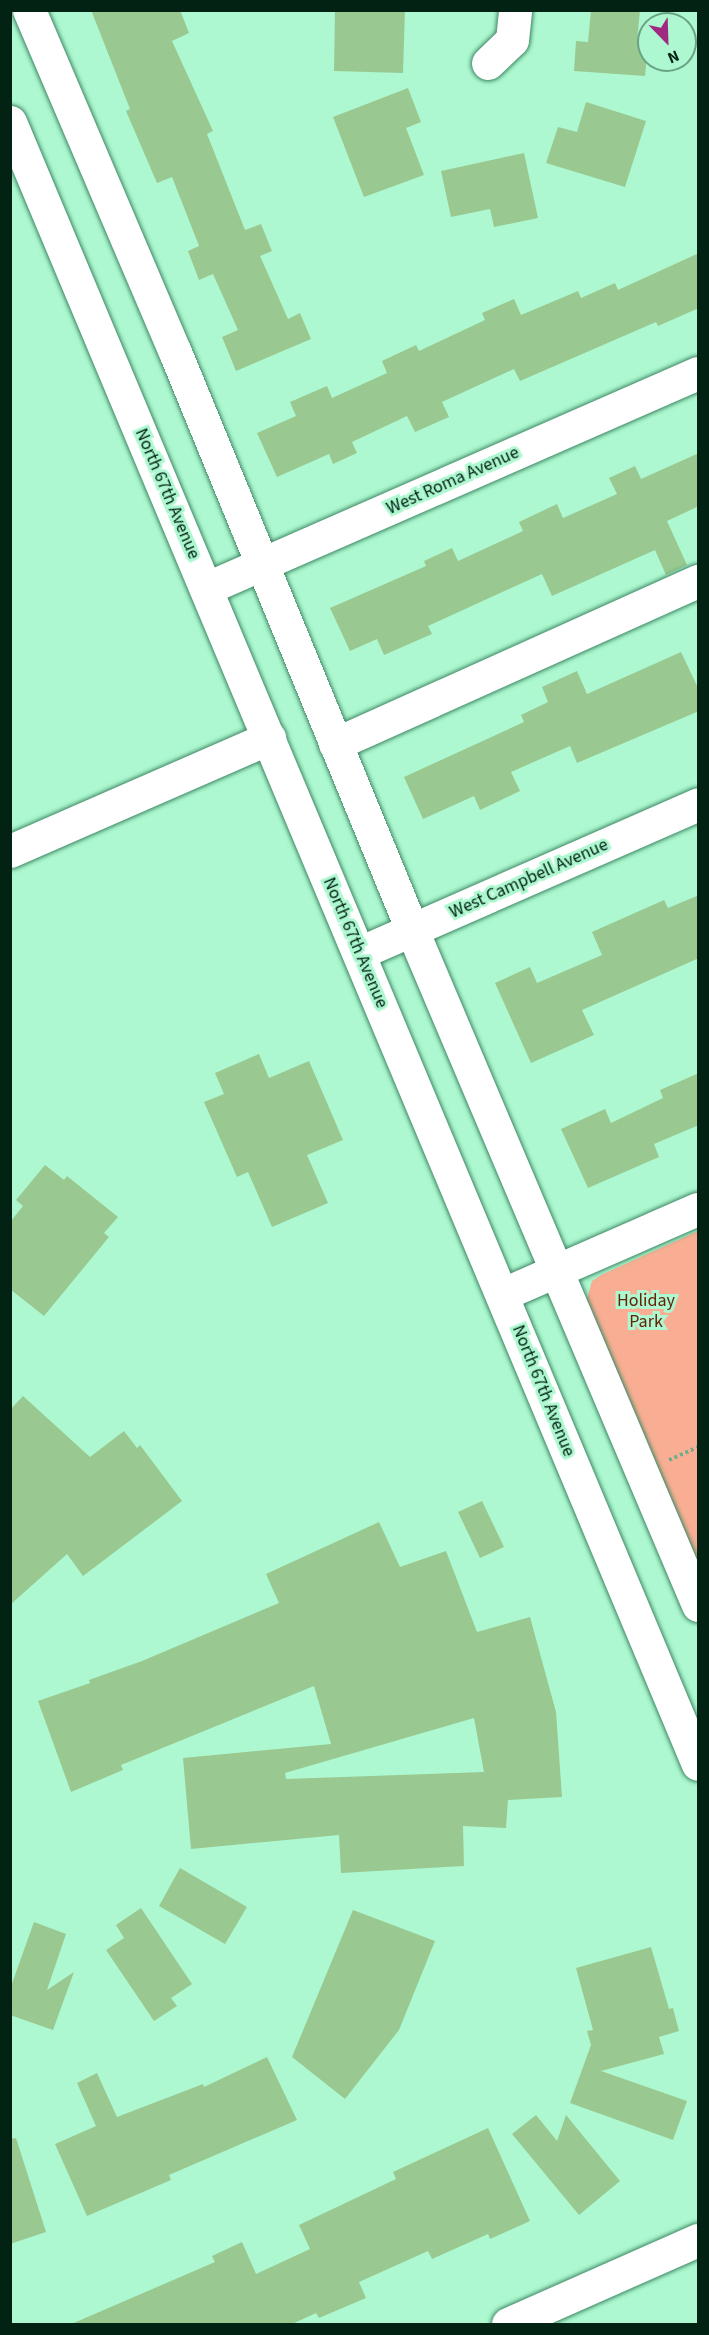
<!DOCTYPE html>
<html>
<head>
<meta charset="utf-8">
<style>
  body { margin:0 }
  #map { position:relative; width:709px; height:2335px; overflow:hidden; background:#adf8d0; font-family:"Source Sans 3",sans-serif }
  div>[style] { position:absolute }
  .green>* { inset:0; background:#f9ae93 }
  .building>* { inset:0; background:#99c990 }
  .path>* { height:4px; margin-top:-2px; transform-origin:0; background:repeating-linear-gradient(90deg,#70ac8d 0 3px,transparent 0 6px) }
  .roads { filter:drop-shadow(0 0 2px #3d8764) drop-shadow(0 0 2px #3d8764) }
  .minor>* { height:33px; margin:-16.5px; padding:0 16.5px; transform-origin:16.5px; border-radius:16.5px; background:#fff }
  .major>* { height:33px; margin:-16.5px; padding:0 16.5px; transform-origin:16.5px; border-radius:16.5px; background:#fff }
  span { translate:-50% -50%; white-space:nowrap; text-align:center; line-height:1.15; -webkit-text-stroke:6px #adf8d0; paint-order:stroke }
  .street-label { font-size:18px; color:#022214 }
  .park-label { font-size:18px; color:#642206 }
  .frame { position:absolute; inset:0; border:12px solid #022214; pointer-events:none }
  .north { position:absolute; left:637px; top:12px; width:60px; height:60px; box-sizing:border-box; background:#adf8d0; border:2px solid #69a285; border-radius:50%; rotate:157deg; font-size:16px; font-weight:700; line-height:24px; text-align:center; color:#022214 }
  .north::after { content:''; display:block; margin:auto; width:21px; height:27px; background:#a02981; clip-path:polygon(50% 0,100% 100%,50% 72%,0 100%) }
</style>
</head>
<body>
<div id="map">
  <div class="green">
    <div style="clip-path:polygon(698px 1231px,698px 1572px,586px 1302px,592px 1281px,601px 1275px)"></div>
  </div>
  <div class="building">
    <div style="clip-path:polygon(91px 10px,180px 10px,189px 33px,172px 41px,213px 131px,207px 134px,245px 230px,261px 224px,272px 251px,260px 256px,288px 319px,300px 313px,311px 339px,236px 371px,222px 337px,238px 330px,213px 274px,199px 280px,188px 251px,199px 246px,172px 177px,157px 183px,126px 111px,130px 109px)"></div>
    <div style="clip-path:polygon(335px 10px,405px 10px,403px 73px,334px 71px)"></div>
    <div style="clip-path:polygon(591px 10px,640px 10px,637px 42px,648px 43px,645px 76px,574px 71px,576px 41px,588px 42px)"></div>
    <div style="clip-path:polygon(408px 88px,421px 122px,406px 128px,424px 175px,364px 197px,333px 117px)"></div>
    <div style="clip-path:polygon(586px 102px,646px 121px,625px 187px,546px 163px,558px 127px,577px 132px)"></div>
    <div style="clip-path:polygon(524px 153px,538px 218px,494px 227px,490px 209px,451px 217px,441px 171px)"></div>
    <div style="clip-path:polygon(699px 253px,699px 308px,658px 326px,656px 322px,520px 381px,514px 369px,442px 402px,449px 417px,415px 432px,407px 416px,352px 442px,357px 453px,333px 464px,329px 454px,277px 477px,257px 433px,296px 416px,290px 402px,327px 386px,332px 398px,387px 373px,382px 361px,416px 345px,419px 351px,485px 320px,482px 313px,514px 299px,521px 315px,578px 291px,581px 298px,615px 283px,618px 290px)"></div>
    <div style="clip-path:polygon(699px 453px,699px 506px,667px 521px,687px 565px,666px 575px,655px 550px,552px 596px,542px 574px,428px 626px,432px 634px,384px 655px,377px 639px,350px 651px,330px 608px,426px 566px,424px 561px,452px 548px,458px 561px,523px 531px,519px 522px,557px 504px,563px 518px,617px 494px,609px 478px,635px 466px,641px 479px)"></div>
    <div style="clip-path:polygon(681px 652px,699px 690px,699px 711px,577px 763px,570px 746px,511px 772px,520px 791px,480px 810px,474px 796px,423px 819px,404px 777px,524px 722px,521px 715px,548px 702px,542px 687px,577px 671px,587px 694px)"></div>
    <div style="clip-path:polygon(699px 895px,699px 958px,582px 1010px,594px 1035px,531px 1063px,495px 983px,530px 967px,537px 983px,602px 955px,592px 932px,664px 900px,668px 908px)"></div>
    <div style="clip-path:polygon(259px 1054px,269px 1078px,309px 1061px,343px 1140px,307px 1155px,328px 1203px,272px 1227px,248px 1172px,237px 1177px,204px 1102px,224px 1094px,215px 1073px)"></div>
    <div style="clip-path:polygon(699px 1073px,699px 1125px,654px 1144px,659px 1157px,588px 1188px,561px 1129px,605px 1109px,611px 1123px,663px 1098px,660px 1090px)"></div>
    <div style="clip-path:polygon(45px 1165px,64px 1180px,67px 1176px,118px 1217px,104px 1233px,109px 1237px,44px 1316px,10px 1289px,10px 1222px,23px 1206px,16px 1200px)"></div>
    <div style="clip-path:polygon(23px 1396px,90px 1457px,124px 1431px,137px 1448px,140px 1445px,182px 1501px,83px 1576px,67px 1554px,10px 1605px,10px 1410px)"></div>
    <div style="clip-path:polygon(482px 1501px,504px 1547px,480px 1558px,458px 1512px)"></div>
    <div style="clip-path:polygon(evenodd,379px 1522px,400px 1567px,446px 1551px,477px 1632px,530px 1617px,556px 1712px,562px 1797px,508px 1800px,506px 1828px,463px 1826px,464px 1866px,341px 1873px,339px 1835px,191px 1849px,183px 1758px,331px 1744px,314px 1686px,121px 1765px,123px 1770px,71px 1792px,38px 1701px,90px 1683px,89px 1680px,142px 1661px,279px 1603px,266px 1574px,379px 1522px,474px 1718px,484px 1772px,286px 1779px,285px 1773px,474px 1718px)"></div>
    <div style="clip-path:polygon(180px 1868px,247px 1907px,225px 1944px,159px 1906px)"></div>
    <div style="clip-path:polygon(141px 1908px,192px 1984px,171px 1998px,177px 2006px,154px 2021px,106px 1950px,124px 1938px,116px 1925px)"></div>
    <div style="clip-path:polygon(353px 1910px,435px 1941px,399px 2030px,345px 2099px,292px 2057px)"></div>
    <div style="clip-path:polygon(34px 1922px,66px 1934px,47px 1990px,74px 1972px,53px 2030px,10px 2015px,10px 1989px)"></div>
    <div style="clip-path:polygon(651px 1947px,669px 2009px,673px 2008px,679px 2031px,659px 2037px,664px 2054px,601px 2071px,687px 2101px,673px 2140px,570px 2103px,591px 2045px,587px 2031px,593px 2030px,576px 1968px)"></div>
    <div style="clip-path:polygon(267px 2057px,297px 2120px,169px 2175px,171px 2180px,87px 2216px,55px 2144px,96px 2126px,77px 2083px,97px 2073px,117px 2117px,203px 2084px,204px 2087px)"></div>
    <div style="clip-path:polygon(536px 2115px,557px 2141px,566px 2115px,620px 2181px,579px 2215px,512px 2134px)"></div>
    <div style="clip-path:polygon(488px 2128px,530px 2221px,490px 2239px,488px 2234px,432px 2259px,428px 2251px,359px 2282px,366px 2298px,319px 2318px,316px 2313px,290px 2325px,69px 2325px,215px 2262px,212px 2256px,242px 2242px,256px 2274px,310px 2249px,299px 2225px,396px 2179px,393px 2172px)"></div>
    <div style="clip-path:polygon(16px 2138px,46px 2232px,10px 2244px,10px 2139px)"></div>
  </div>
  <div class="path">
    <div style="left:669px;top:1460px;width:32px;rotate:-24deg"></div>
  </div>
  <div class="roads">
    <div class="minor">
      <div style="left:29px;top:10px;width:372px;rotate:66.9deg"></div>
      <div style="left:175px;top:352px;width:625px;rotate:67.7deg"></div>
      <div style="left:412px;top:930px;width:733px;rotate:67.04deg"></div>
      <div style="left:488px;top:63px;width:33px;rotate:-44deg"></div>
      <div style="left:512px;top:40px;width:30px;rotate:-84deg"></div>
      <div style="left:207px;top:588px;width:536px;rotate:-23.65deg"></div>
      <div style="left:335px;top:744px;width:398px;rotate:-24.2deg"></div>
      <div style="left:10px;top:851px;width:283px;rotate:-23.6deg"></div>
      <div style="left:359px;top:953px;width:370px;rotate:-23.7deg"></div>
      <div style="left:503px;top:1294px;width:213px;rotate:-23.6deg"></div>
      <div style="left:508px;top:2324px;width:208px;rotate:-23.9deg"></div>
    </div>
    <div class="major">
      <div style="left:10px;top:122px;width:1780px;rotate:67.27deg"></div>
    </div>
  </div>
  <div class="street-label">
    <span style="left:453px;top:481px;rotate:-24deg">West Roma Avenue</span>
    <span style="left:167px;top:494px;rotate:67deg">North 67th Avenue</span>
    <span style="left:529px;top:879px;rotate:-24deg">West Campbell Avenue</span>
    <span style="left:355px;top:943px;rotate:67deg">North 67th Avenue</span>
    <span style="left:543px;top:1391px;rotate:68deg">North 67th Avenue</span>
  </div>
  <div class="park-label">
    <span style="left:646px;top:1312px">Holiday<br>Park</span>
  </div>
  <div class="frame"></div>
  <div class="north">N</div>
</div>
</body>
</html>
